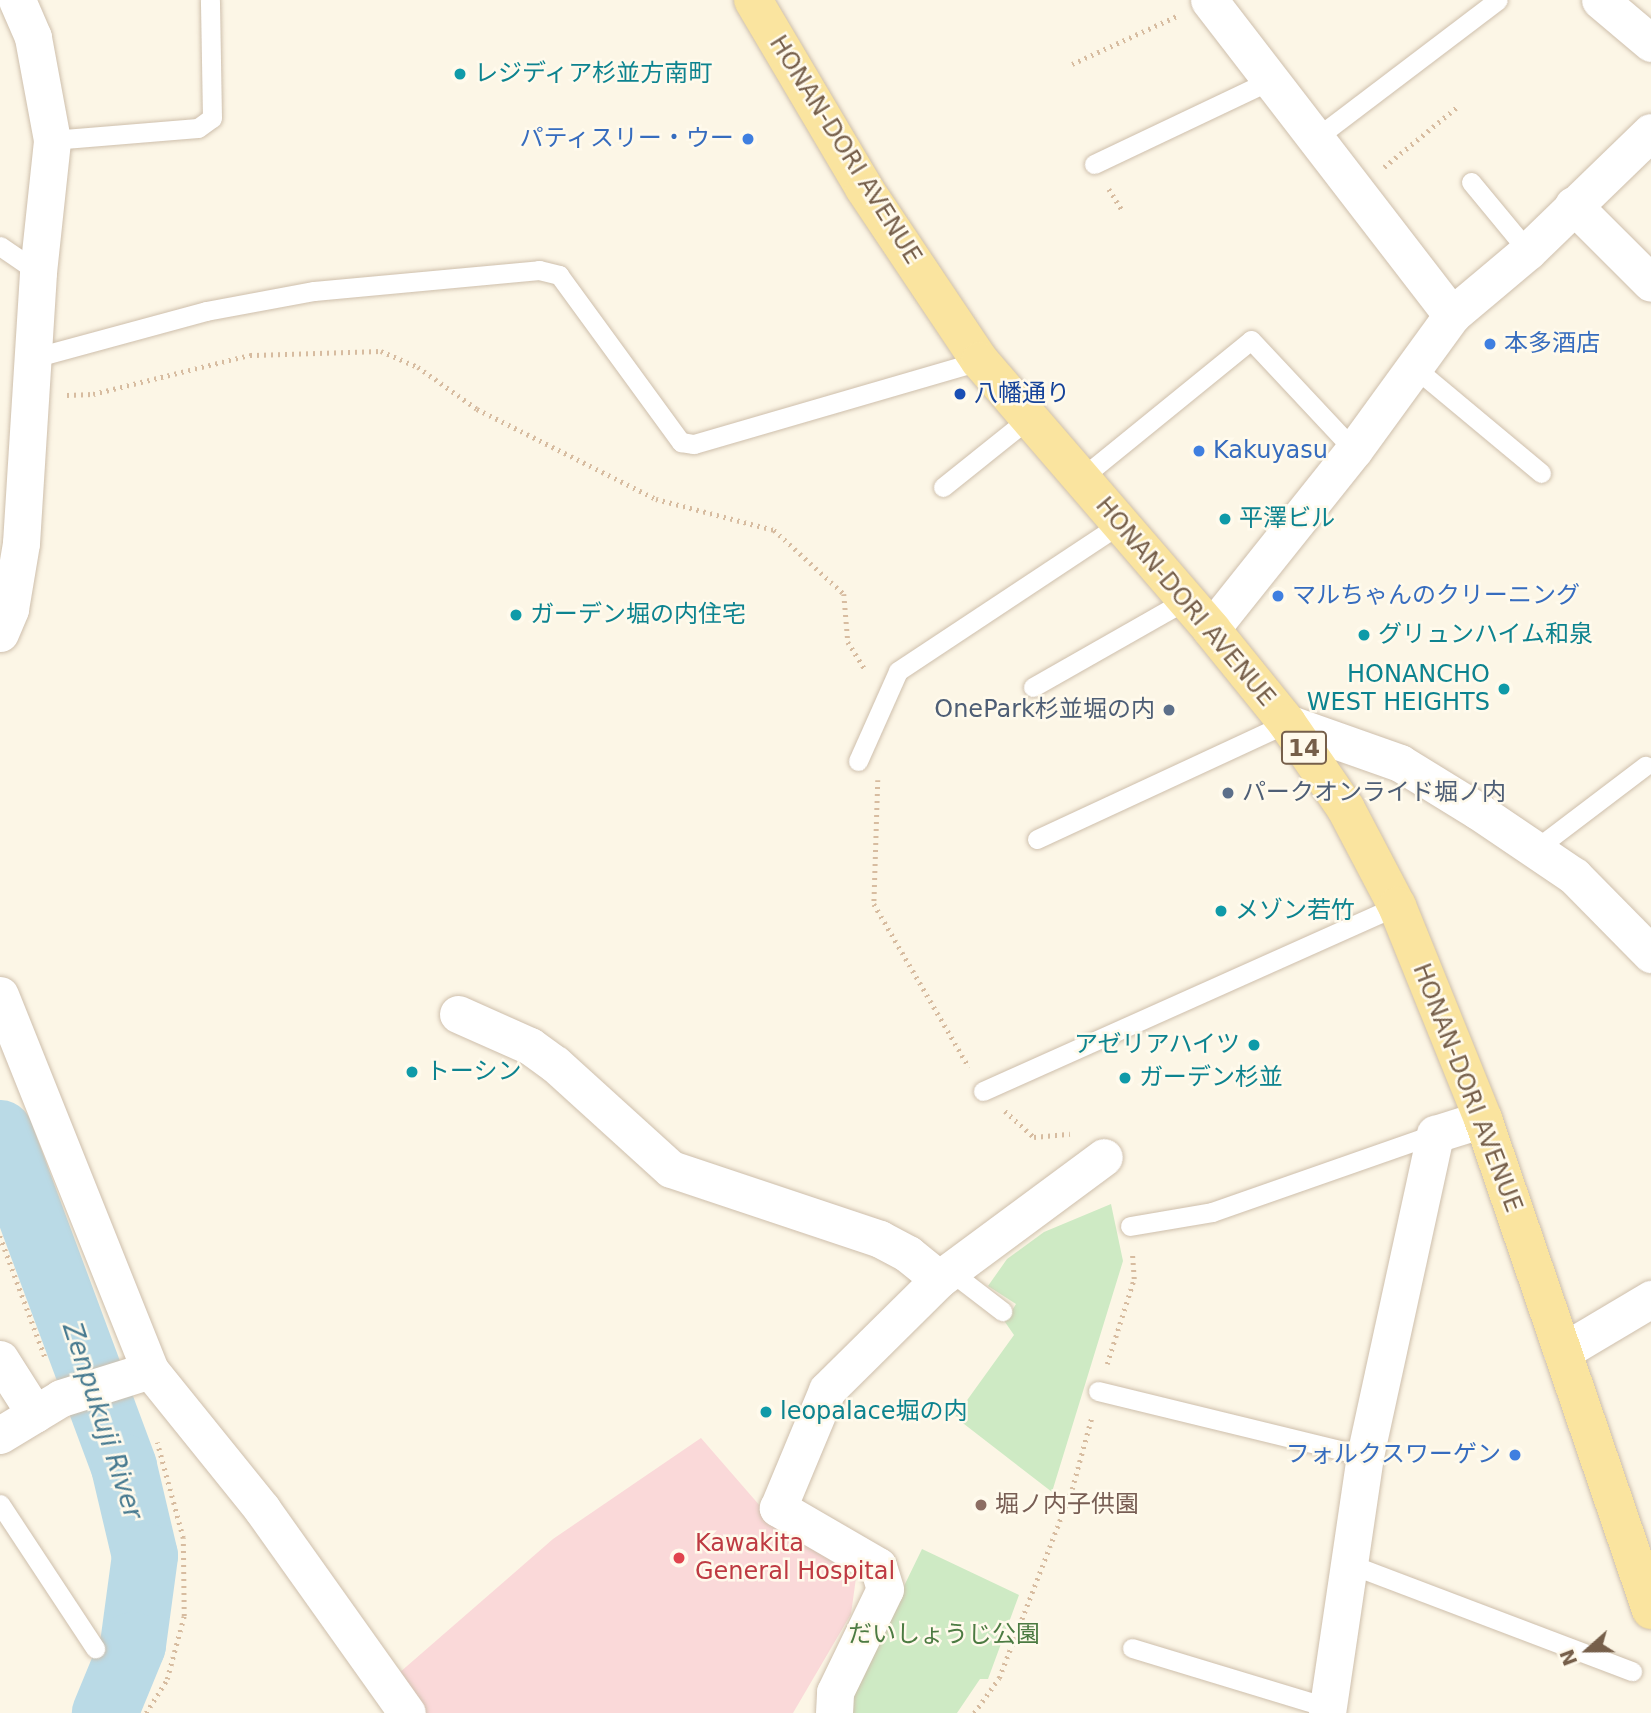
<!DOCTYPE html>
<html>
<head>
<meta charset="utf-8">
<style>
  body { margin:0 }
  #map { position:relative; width:1651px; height:1713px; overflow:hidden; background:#fcf6e6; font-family:"DejaVu Sans","Noto Sans JP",sans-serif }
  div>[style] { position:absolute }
  .medical>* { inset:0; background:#fad9d9 }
  .green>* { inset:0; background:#ceeac4 }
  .river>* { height:66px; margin:-33px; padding:0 33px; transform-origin:33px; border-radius:33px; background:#badae6 }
  .path>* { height:4.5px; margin-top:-2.25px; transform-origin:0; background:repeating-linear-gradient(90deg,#d7bca0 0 2px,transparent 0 7px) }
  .roads { filter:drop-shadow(0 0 2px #cebfac) drop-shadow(0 0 2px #cebfac) }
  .service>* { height:19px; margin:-9.5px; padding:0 9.5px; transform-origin:9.5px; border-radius:9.5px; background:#fff }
  .minor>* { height:37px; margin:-18.5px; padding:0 18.5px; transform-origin:18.5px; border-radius:18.5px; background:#fff }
  .primary>* { height:38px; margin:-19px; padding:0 19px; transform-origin:19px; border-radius:19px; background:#fae49f }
  .dots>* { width:19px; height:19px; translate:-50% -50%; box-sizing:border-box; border:4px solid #fffaec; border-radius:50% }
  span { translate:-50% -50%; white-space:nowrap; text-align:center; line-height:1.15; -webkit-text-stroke:5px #fffaec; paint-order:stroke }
  .shield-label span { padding:2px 5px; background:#fffaec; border:2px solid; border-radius:5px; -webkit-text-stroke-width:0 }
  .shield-label { font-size:23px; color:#765f4a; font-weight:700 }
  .culture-label { font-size:24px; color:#0d838f }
  .left { translate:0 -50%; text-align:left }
  .right { translate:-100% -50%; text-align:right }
  .shop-label { font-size:24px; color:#366cbe }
  .street-label { font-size:24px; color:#765f4a }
  .transit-label { font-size:24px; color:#164399 }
  .service-label { font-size:24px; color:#4e5e75 }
  .education-label { font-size:24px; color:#785e54 }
  .health-label { font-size:24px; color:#be3a42 }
  .park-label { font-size:24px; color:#4c7b42 }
  .water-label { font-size:26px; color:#477a90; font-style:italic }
  .north { position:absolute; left:1553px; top:1615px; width:70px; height:70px; -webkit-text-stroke:5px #fffaec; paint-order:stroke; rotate:249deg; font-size:19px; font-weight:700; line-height:28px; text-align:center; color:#765f4a }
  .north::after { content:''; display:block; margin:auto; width:24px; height:32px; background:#765f4a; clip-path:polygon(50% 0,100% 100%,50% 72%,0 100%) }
</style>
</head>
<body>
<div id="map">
  <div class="medical">
    <div style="clip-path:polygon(701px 1438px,774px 1522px,856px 1578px,851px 1614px,793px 1713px,426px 1713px,399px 1673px,553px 1539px)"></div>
  </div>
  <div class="green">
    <div style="clip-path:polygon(1111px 1204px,1123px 1261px,1052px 1492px,955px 1417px,1014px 1335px,1005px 1322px,1016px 1304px,988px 1286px,1007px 1259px,1044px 1232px)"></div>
    <div style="clip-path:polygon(922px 1549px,1019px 1595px,988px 1679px,980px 1679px,957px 1713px,850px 1713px,850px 1697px)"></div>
  </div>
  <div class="river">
    <div style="left:0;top:1133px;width:356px;rotate:69.6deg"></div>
    <div style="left:124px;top:1467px;width:91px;rotate:76.7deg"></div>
    <div style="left:145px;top:1556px;width:90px;rotate:97.7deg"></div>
    <div style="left:133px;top:1645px;width:74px;rotate:112.4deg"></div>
  </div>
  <div class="path">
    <div style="left:1072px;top:64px;width:115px;rotate:-24.6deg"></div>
    <div style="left:1384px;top:167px;width:94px;rotate:-39.4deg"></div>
    <div style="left:1109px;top:189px;width:25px;rotate:58deg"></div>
    <div style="left:67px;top:395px;width:26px;rotate:-2deg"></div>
    <div style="left:93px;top:394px;width:162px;rotate:-14deg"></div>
    <div style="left:250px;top:355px;width:131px;rotate:-1.7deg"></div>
    <div style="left:381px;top:351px;width:40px;rotate:23.4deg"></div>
    <div style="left:418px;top:367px;width:72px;rotate:35.4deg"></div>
    <div style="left:477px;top:409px;width:200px;rotate:26.7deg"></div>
    <div style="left:656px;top:499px;width:122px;rotate:14.7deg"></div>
    <div style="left:774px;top:530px;width:95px;rotate:42.4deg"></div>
    <div style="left:844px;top:594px;width:48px;rotate:85.2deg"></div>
    <div style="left:848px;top:642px;width:34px;rotate:58deg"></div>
    <div style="left:878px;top:780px;width:124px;rotate:91.8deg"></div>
    <div style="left:874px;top:904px;width:189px;rotate:59.8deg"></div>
    <div style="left:1005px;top:1111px;width:39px;rotate:42deg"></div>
    <div style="left:1034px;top:1137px;width:36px;rotate:-5deg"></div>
    <div style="left:0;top:1236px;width:129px;rotate:69.6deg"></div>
    <div style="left:1107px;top:1364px;width:89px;rotate:-72.4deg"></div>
    <div style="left:1134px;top:1279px;width:28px;rotate:-94deg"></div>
    <div style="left:146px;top:1713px;width:40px;rotate:-58deg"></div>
    <div style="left:167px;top:1679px;width:65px;rotate:-74.9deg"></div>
    <div style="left:184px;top:1616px;width:78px;rotate:-90.7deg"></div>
    <div style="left:183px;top:1538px;width:99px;rotate:-105.2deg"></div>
    <div style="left:974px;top:1713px;width:43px;rotate:-54.5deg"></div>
    <div style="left:999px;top:1678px;width:203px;rotate:-68.9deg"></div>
    <div style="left:1072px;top:1489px;width:76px;rotate:-74.7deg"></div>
  </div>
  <div class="roads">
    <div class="service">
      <div style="left:1316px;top:138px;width:228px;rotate:-37.2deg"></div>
      <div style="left:52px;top:140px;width:146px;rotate:-4.7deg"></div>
      <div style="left:198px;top:128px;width:17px;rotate:-36deg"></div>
      <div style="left:212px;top:118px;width:118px;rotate:-91deg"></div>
      <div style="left:1094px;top:164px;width:196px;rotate:-25.4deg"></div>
      <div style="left:1471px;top:182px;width:89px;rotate:50.4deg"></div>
      <div style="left:0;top:246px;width:46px;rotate:34.4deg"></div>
      <div style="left:33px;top:358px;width:179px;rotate:-15.2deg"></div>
      <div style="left:206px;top:311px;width:110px;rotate:-10.5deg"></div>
      <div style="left:314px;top:291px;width:226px;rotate:-5.3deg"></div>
      <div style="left:539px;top:270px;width:21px;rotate:14deg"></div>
      <div style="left:559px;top:275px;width:207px;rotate:53.9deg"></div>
      <div style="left:681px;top:442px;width:13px;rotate:9deg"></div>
      <div style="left:694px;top:444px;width:298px;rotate:-16.2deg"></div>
      <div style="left:1415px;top:368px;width:164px;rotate:39.8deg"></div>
      <div style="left:1080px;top:479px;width:220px;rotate:-39.1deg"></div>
      <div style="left:1251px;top:340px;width:151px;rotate:46.9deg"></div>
      <div style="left:943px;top:487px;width:109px;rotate:-38.7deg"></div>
      <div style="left:1033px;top:687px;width:176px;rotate:-29.6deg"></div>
      <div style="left:858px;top:761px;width:98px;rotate:-66deg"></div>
      <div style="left:898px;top:671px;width:266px;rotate:-33.5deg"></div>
      <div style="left:1037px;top:839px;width:276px;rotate:-24.9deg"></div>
      <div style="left:1533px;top:851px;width:141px;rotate:-37.2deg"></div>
      <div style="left:983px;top:1091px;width:453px;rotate:-24.1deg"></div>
      <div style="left:1130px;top:1226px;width:83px;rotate:-9.7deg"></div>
      <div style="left:1212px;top:1212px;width:236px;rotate:-19.3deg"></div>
      <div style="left:950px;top:1271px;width:66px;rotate:37.6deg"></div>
      <div style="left:1098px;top:1391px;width:275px;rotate:13.7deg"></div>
      <div style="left:0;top:1504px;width:173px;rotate:56.6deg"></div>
      <div style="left:1347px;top:1563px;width:305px;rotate:20.8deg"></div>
      <div style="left:1132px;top:1648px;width:206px;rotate:16.9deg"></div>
    </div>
    <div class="minor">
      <div style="left:1209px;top:0;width:398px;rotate:52.4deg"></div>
      <div style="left:1600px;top:0;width:67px;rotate:40.1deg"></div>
      <div style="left:1573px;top:205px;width:110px;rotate:45deg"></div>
      <div style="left:1211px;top:629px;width:229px;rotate:-51.4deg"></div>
      <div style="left:1354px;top:450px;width:167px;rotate:-54deg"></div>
      <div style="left:1452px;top:315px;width:99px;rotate:-40.1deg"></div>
      <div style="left:1528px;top:251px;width:171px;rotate:-44.1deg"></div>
      <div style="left:0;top:633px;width:26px;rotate:-67deg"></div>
      <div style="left:10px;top:609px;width:67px;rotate:-80.5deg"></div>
      <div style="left:21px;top:543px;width:272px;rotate:-86.4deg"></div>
      <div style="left:38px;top:272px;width:133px;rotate:-83.9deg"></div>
      <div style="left:52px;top:140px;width:105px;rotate:-100.5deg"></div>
      <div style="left:33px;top:37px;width:40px;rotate:-113.4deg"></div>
      <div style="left:1287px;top:723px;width:120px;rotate:19.5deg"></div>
      <div style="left:1400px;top:763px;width:92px;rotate:31.6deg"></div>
      <div style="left:1478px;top:811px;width:116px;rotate:34.1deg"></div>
      <div style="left:1574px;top:876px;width:110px;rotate:45.4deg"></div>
      <div style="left:0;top:995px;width:404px;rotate:68.2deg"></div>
      <div style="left:150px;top:1370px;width:179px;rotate:51.1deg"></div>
      <div style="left:262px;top:1509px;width:250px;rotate:54.6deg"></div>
      <div style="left:458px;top:1014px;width:79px;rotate:24deg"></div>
      <div style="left:530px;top:1046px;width:31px;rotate:36deg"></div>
      <div style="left:555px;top:1064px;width:156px;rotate:42.2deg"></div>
      <div style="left:671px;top:1169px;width:220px;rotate:18.5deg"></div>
      <div style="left:880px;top:1239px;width:32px;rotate:28deg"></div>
      <div style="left:908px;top:1254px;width:40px;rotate:39deg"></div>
      <div style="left:1562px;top:1352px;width:104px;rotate:-30.8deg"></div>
      <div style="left:0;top:1359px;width:65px;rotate:57.5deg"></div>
      <div style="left:0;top:1435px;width:71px;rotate:-31.2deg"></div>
      <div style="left:61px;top:1398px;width:93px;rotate:-17.5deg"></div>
      <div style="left:834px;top:1713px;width:21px;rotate:-87deg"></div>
      <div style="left:835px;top:1692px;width:114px;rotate:-64.1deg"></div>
      <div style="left:885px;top:1589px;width:24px;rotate:-107deg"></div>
      <div style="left:878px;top:1566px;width:116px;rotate:-149.9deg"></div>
      <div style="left:778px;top:1508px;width:128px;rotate:-67.4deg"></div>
      <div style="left:827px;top:1390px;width:158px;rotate:-44.7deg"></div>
      <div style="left:939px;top:1279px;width:205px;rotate:-36.5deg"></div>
      <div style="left:1327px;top:1713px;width:260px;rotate:-81.6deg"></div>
      <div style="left:1365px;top:1456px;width:330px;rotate:-77.7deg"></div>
      <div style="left:1435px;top:1134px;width:50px;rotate:-17.4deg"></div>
    </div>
    <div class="primary">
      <div style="left:753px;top:0;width:218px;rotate:59.4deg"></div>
      <div style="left:864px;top:188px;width:208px;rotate:56.2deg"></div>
      <div style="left:980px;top:361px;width:354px;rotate:49.2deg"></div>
      <div style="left:1211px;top:629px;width:121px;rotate:51deg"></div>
      <div style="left:1287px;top:723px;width:104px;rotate:55.5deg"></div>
      <div style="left:1346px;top:809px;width:110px;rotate:62.3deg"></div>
      <div style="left:1397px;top:906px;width:230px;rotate:68deg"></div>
      <div style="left:1483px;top:1119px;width:519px;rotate:71.11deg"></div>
    </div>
  </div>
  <div class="dots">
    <div style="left:460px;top:74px;background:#0f9aa8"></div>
    <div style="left:748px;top:139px;background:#3f7fe0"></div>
    <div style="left:1490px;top:344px;background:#3f7fe0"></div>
    <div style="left:960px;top:394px;background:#1a4fb4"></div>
    <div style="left:1199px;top:451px;background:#3f7fe0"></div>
    <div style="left:1225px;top:519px;background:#0f9aa8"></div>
    <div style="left:1278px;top:596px;background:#3f7fe0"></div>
    <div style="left:516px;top:615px;background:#0f9aa8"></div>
    <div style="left:1364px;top:635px;background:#0f9aa8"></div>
    <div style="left:1504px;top:689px;background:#0f9aa8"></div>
    <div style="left:1169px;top:710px;background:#5c6f8a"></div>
    <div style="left:1228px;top:793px;background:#5c6f8a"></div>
    <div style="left:1221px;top:911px;background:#0f9aa8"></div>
    <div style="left:1254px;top:1045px;background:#0f9aa8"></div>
    <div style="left:412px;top:1072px;background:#0f9aa8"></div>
    <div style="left:1125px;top:1078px;background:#0f9aa8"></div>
    <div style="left:766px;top:1412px;background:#0f9aa8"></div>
    <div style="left:1515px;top:1455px;background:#3f7fe0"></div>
    <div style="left:981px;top:1505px;background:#8d6e63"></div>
    <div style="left:679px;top:1558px;background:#e0444e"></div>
  </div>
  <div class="shield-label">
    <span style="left:1304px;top:748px">14</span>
  </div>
  <div class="culture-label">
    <span class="left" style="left:474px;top:74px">レジディア杉並方南町</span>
    <span class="left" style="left:1239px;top:519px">平澤ビル</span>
    <span class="left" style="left:530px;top:615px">ガーデン堀の内住宅</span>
    <span class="left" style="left:1378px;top:635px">グリュンハイム和泉</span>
    <span class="right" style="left:1490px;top:689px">HONANCHO<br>WEST HEIGHTS</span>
    <span class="left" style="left:1235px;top:911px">メゾン若竹</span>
    <span class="right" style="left:1240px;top:1045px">アゼリアハイツ</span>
    <span class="left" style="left:426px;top:1072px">トーシン</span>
    <span class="left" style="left:1139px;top:1078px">ガーデン杉並</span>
    <span class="left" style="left:780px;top:1412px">leopalace堀の内</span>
  </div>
  <div class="shop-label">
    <span class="right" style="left:734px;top:139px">パティスリー・ウー</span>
    <span class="left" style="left:1504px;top:344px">本多酒店</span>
    <span class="left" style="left:1213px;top:451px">Kakuyasu</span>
    <span class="left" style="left:1292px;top:596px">マルちゃんのクリーニング</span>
    <span class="right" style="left:1501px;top:1455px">フォルクスワーゲン</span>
  </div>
  <div class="street-label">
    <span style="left:845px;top:150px;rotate:58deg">HONAN-DORI AVENUE</span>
    <span style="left:1185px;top:602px;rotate:50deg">HONAN-DORI AVENUE</span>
    <span style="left:1467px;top:1088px;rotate:69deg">HONAN-DORI AVENUE</span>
  </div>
  <div class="transit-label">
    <span class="left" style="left:974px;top:394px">八幡通り</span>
  </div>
  <div class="service-label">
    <span class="right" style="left:1155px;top:710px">OnePark杉並堀の内</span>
    <span class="left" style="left:1242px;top:793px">パークオンライド堀ノ内</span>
  </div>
  <div class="education-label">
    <span class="left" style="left:995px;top:1505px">堀ノ内子供園</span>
  </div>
  <div class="health-label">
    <span class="left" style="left:695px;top:1558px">Kawakita<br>General Hospital</span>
  </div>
  <div class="park-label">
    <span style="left:944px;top:1635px">だいしょうじ公園</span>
  </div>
  <div class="water-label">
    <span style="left:102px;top:1421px;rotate:72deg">Zenpukuji River</span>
  </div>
  <div class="north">N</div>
</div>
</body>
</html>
